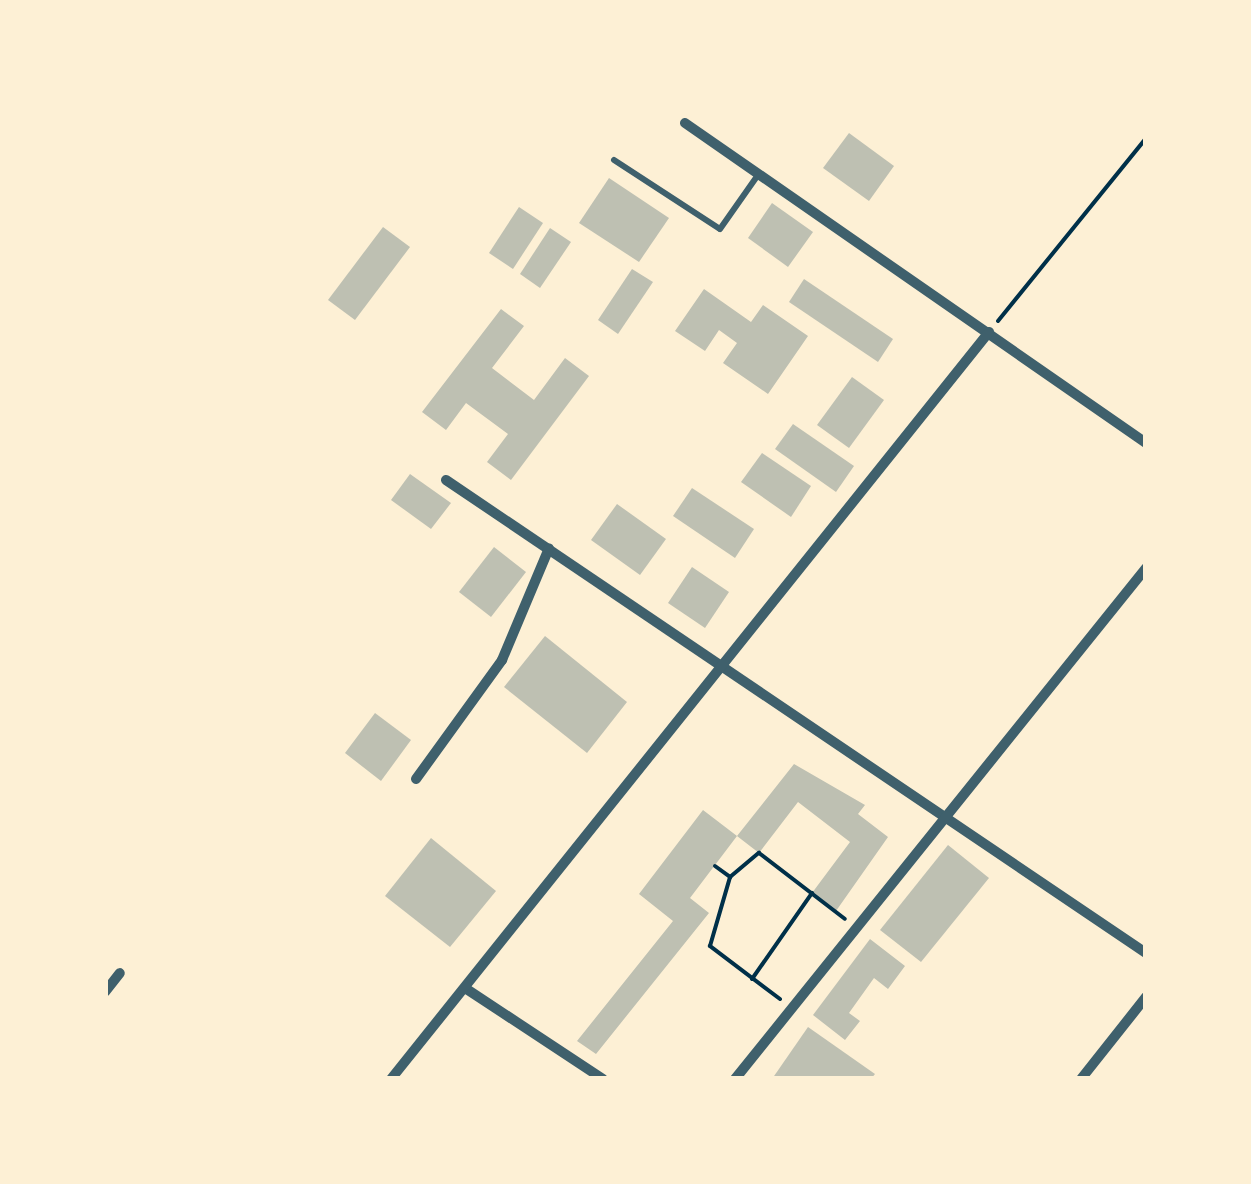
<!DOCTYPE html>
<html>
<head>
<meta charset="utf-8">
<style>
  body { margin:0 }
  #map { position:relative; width:1251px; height:1184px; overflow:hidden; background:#fdf0d5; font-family:"Roboto Serif",serif }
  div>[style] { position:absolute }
  .building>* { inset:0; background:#bec0b2 }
  .path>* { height:4px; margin:-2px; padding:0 2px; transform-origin:2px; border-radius:2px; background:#003049 }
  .service>* { height:6px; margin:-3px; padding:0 3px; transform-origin:3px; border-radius:3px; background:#3f606c }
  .minor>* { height:10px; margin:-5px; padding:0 5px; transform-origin:5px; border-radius:5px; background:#3f606c }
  span { translate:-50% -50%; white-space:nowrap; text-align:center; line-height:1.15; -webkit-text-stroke:10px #fdf0d5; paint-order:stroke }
  .frame { position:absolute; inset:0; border:108px solid #fdf0d5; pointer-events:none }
</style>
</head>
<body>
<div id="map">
  <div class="building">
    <div style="clip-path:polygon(849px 133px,894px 166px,869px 201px,823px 168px)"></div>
    <div style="clip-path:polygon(609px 178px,669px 218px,639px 262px,579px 223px)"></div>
    <div style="clip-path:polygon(772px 203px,813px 232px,788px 267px,748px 238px)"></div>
    <div style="clip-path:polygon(519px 207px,543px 223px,513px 269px,489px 253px)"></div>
    <div style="clip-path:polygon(383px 227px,410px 247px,355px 320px,328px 300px)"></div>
    <div style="clip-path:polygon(550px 228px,571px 242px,540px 288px,520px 274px)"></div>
    <div style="clip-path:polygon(632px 269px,653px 282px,618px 334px,598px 320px)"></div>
    <div style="clip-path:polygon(804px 279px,893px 339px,878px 362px,789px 302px)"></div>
    <div style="clip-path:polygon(704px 289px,751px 322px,763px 305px,808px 336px,768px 394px,723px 363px,737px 343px,719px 330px,705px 351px,675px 331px)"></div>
    <div style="clip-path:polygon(501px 309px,524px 326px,492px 368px,534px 400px,565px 358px,589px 376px,511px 480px,487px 462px,508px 434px,466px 403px,446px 430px,422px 412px)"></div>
    <div style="clip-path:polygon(852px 377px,884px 400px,849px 448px,817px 425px)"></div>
    <div style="clip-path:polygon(793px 424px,854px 466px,836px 492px,775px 449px)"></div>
    <div style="clip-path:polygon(762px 453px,811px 486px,791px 517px,741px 482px)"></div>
    <div style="clip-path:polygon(410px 474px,451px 503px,431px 529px,391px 500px)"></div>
    <div style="clip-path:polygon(692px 488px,754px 529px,735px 558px,673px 516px)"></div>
    <div style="clip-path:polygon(617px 504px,666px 539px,640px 575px,591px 540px)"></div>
    <div style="clip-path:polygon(494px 547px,526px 572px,491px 617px,459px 592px)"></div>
    <div style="clip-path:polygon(692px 567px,729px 592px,705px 628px,668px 603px)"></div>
    <div style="clip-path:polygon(545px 636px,627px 702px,587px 753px,504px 687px)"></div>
    <div style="clip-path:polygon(375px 713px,411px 740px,381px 781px,345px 753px)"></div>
    <div style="clip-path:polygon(794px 764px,865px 805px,858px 814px,888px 837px,836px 911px,812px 893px,850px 842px,798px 802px,759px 853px,737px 836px)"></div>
    <div style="clip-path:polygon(703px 810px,737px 836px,690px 898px,709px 913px,596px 1054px,577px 1041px,673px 921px,639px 894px)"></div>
    <div style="clip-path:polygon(431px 838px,496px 891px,450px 947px,385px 896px)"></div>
    <div style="clip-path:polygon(948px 845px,989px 878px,921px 962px,880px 930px)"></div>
    <div style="clip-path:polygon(870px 939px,905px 966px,888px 989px,874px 978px,849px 1013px,860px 1021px,845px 1040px,813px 1015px)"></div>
    <div style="clip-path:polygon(808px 1027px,875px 1074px,871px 1079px,772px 1079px)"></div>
  </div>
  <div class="path">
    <div style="left:998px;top:321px;width:235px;rotate:-51deg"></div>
    <div style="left:715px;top:866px;width:19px;rotate:36deg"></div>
    <div style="left:752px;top:979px;width:105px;rotate:-55.1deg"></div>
    <div style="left:780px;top:999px;width:88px;rotate:-142.9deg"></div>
    <div style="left:710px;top:946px;width:72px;rotate:-73.8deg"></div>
    <div style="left:730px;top:877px;width:38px;rotate:-40deg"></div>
    <div style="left:759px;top:853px;width:108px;rotate:37.5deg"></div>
  </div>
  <div class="service">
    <div style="left:614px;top:160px;width:126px;rotate:33.1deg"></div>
    <div style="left:720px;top:229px;width:66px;rotate:-54.9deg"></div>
  </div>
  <div class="minor">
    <div style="left:685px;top:123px;width:561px;rotate:34.77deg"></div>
    <div style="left:446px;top:480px;width:845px;rotate:34.05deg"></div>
    <div style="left:416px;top:779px;width:147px;rotate:-54.1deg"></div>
    <div style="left:502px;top:660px;width:121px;rotate:-67.2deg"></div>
    <div style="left:465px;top:988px;width:165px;rotate:33.4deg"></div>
    <div style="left:105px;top:992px;width:24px;rotate:-52deg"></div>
    <div style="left:391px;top:1079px;width:957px;rotate:-51.32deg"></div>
    <div style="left:735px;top:1079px;width:656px;rotate:-51.19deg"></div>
    <div style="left:1081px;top:1079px;width:105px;rotate:-51.6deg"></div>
  </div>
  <div class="frame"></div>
</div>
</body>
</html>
